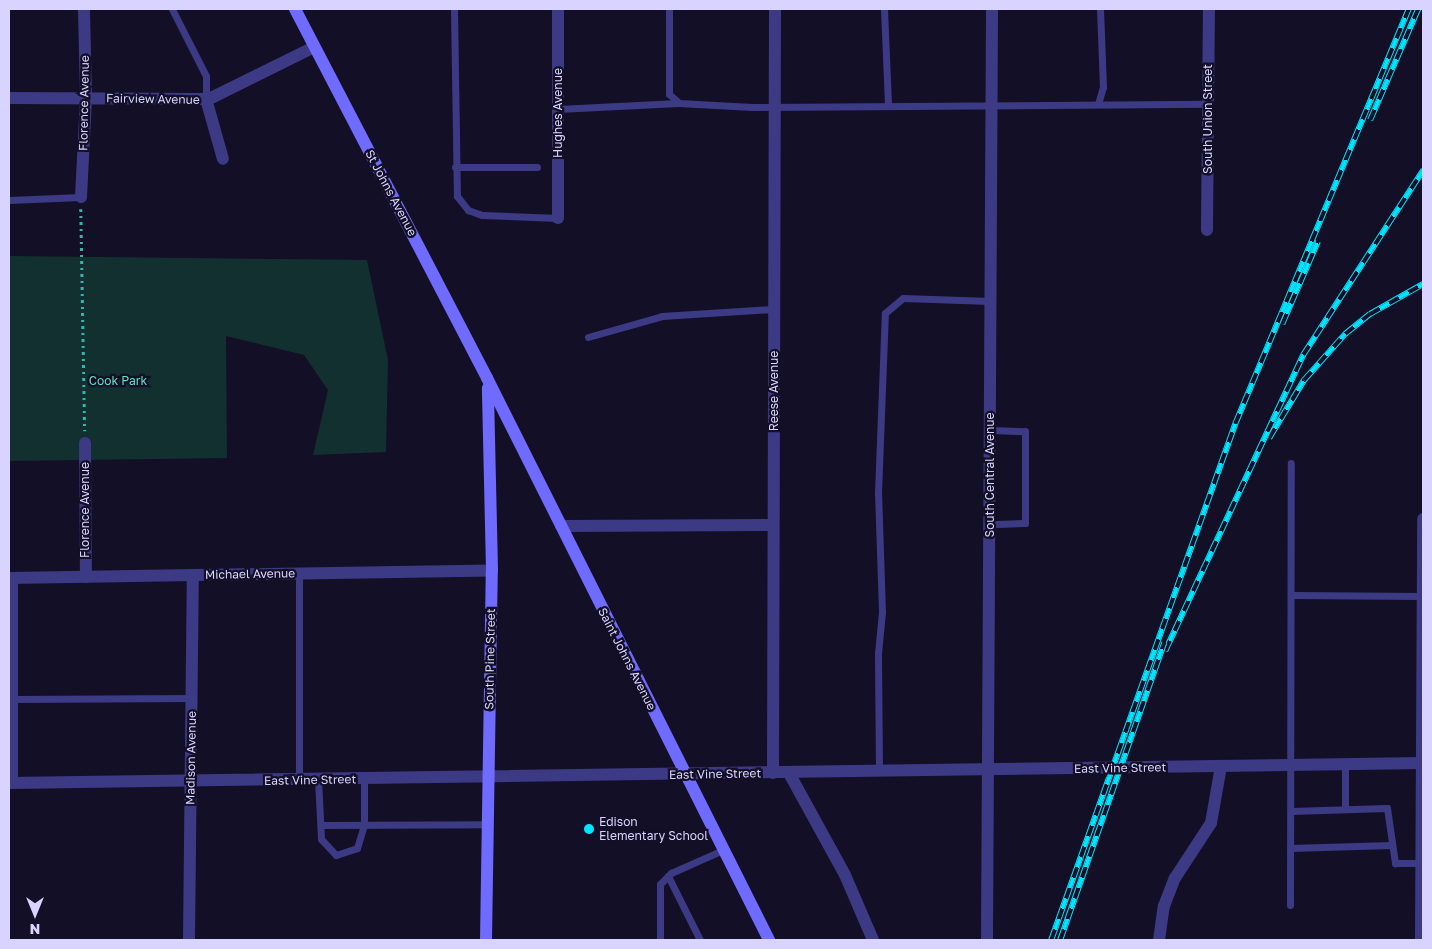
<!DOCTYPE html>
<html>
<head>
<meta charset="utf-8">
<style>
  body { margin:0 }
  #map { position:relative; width:1432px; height:949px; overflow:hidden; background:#130f26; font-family:"Golos Text",sans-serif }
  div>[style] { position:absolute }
  .green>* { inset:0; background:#12302f }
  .path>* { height:2.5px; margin-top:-1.25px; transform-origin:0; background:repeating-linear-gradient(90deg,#2fb8b0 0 2.5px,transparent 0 6.5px) }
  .lane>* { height:7px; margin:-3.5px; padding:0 3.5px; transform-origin:3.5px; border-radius:3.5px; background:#3d3a85 }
  .street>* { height:12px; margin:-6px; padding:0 6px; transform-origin:6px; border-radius:6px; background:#3d3a85 }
  .secondary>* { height:12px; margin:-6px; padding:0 6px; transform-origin:6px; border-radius:6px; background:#6f6bff }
  .rail>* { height:5.5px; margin-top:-2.75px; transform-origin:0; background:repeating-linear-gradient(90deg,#130f26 0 11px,#00e5ff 0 22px); box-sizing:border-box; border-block:1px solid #00e5ff }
  .dots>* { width:14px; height:14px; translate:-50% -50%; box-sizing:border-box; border:2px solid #130f26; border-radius:50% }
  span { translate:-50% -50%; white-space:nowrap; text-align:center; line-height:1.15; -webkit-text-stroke:4.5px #130f26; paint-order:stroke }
  .street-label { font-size:12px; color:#d9d4ff }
  .park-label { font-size:12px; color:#5fe0c0 }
  .poi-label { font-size:12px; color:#d9d4ff }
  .left { translate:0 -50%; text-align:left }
  .frame { position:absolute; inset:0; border:10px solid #d9d4ff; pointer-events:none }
  .north { position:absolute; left:10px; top:889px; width:50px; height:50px; -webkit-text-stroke:4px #130f26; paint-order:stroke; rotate:180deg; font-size:14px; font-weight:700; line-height:20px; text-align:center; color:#d9d4ff }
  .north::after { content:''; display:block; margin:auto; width:18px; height:22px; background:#d9d4ff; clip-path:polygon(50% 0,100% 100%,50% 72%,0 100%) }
</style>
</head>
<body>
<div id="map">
  <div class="green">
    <div style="clip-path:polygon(9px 256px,367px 260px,388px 360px,386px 452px,313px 455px,328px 390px,304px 355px,226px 336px,227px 458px,9px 461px)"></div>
  </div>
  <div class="path">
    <div style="left:81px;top:209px;width:222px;rotate:89deg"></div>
  </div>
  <div class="lane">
    <div style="left:172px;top:9px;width:75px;rotate:63.1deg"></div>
    <div style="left:206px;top:76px;width:23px;rotate:90deg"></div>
    <div style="left:454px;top:9px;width:187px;rotate:89.1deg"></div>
    <div style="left:457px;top:196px;width:18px;rotate:52deg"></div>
    <div style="left:468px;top:210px;width:15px;rotate:20deg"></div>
    <div style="left:482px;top:215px;width:76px;rotate:2.3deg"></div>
    <div style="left:669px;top:9px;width:85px;rotate:90deg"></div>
    <div style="left:669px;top:94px;width:13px;rotate:42deg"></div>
    <div style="left:679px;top:103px;width:73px;rotate:3.1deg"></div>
    <div style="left:752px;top:107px;width:456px;rotate:-0.4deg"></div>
    <div style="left:884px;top:9px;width:97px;rotate:87.6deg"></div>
    <div style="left:1098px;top:104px;width:18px;rotate:-74deg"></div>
    <div style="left:1103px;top:87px;width:78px;rotate:-92.2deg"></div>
    <div style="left:558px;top:109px;width:120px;rotate:-2.9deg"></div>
    <div style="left:455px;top:167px;width:82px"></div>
    <div style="left:9px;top:200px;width:72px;rotate:-2.4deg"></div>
    <div style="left:588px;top:337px;width:77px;rotate:-15.8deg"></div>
    <div style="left:662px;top:316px;width:112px;rotate:-3.6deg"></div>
    <div style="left:990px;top:430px;width:35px;rotate:2deg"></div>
    <div style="left:1025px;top:431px;width:92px;rotate:90deg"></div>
    <div style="left:1025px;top:523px;width:35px;rotate:178deg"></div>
    <div style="left:299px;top:574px;width:206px;rotate:90deg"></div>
    <div style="left:1291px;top:595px;width:132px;rotate:0.4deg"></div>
    <div style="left:12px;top:699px;width:180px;rotate:-0.3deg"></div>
    <div style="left:879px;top:771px;width:118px;rotate:-90.5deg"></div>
    <div style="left:878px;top:653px;width:41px;rotate:-84.4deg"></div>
    <div style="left:882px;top:612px;width:119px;rotate:-91.9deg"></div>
    <div style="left:878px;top:493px;width:180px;rotate:-87.8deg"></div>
    <div style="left:885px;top:313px;width:23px;rotate:-40deg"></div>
    <div style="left:903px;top:298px;width:87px;rotate:2deg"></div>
    <div style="left:318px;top:779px;width:60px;rotate:87.1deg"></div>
    <div style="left:321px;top:839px;width:22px;rotate:47deg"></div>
    <div style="left:336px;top:855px;width:22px;rotate:-18deg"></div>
    <div style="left:357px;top:848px;width:24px;rotate:-73deg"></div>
    <div style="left:364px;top:825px;width:46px;rotate:-90deg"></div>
    <div style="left:1345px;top:809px;width:45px;rotate:-90deg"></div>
    <div style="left:1291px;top:811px;width:96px;rotate:-1.8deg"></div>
    <div style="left:1387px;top:808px;width:56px;rotate:81.7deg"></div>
    <div style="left:1395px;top:863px;width:26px"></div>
    <div style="left:321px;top:825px;width:167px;rotate:-0.3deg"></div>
    <div style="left:1290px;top:848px;width:101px;rotate:-1.7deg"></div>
    <div style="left:668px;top:876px;width:72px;rotate:63.4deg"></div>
    <div style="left:1290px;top:905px;width:442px;rotate:-89.9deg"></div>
    <div style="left:660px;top:940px;width:56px;rotate:-90deg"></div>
    <div style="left:660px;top:884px;width:16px;rotate:-45deg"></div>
    <div style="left:671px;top:873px;width:57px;rotate:-23.9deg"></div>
  </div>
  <div class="street">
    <div style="left:9px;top:98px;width:200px;rotate:0.3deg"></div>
    <div style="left:209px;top:99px;width:117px;rotate:-26.3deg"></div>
    <div style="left:206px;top:99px;width:62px;rotate:74.2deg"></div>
    <div style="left:81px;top:197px;width:99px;rotate:-87.1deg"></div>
    <div style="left:86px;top:98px;width:89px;rotate:-91.3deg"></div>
    <div style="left:558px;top:218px;width:209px;rotate:-90deg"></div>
    <div style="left:1207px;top:230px;width:221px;rotate:-89.5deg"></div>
    <div style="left:85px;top:443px;width:134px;rotate:89.6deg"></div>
    <div style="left:561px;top:526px;width:212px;rotate:-0.3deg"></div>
    <div style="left:9px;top:578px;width:483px;rotate:-0.9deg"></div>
    <div style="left:773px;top:773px;width:764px;rotate:-89.85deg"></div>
    <div style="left:789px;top:773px;width:116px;rotate:61.2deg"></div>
    <div style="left:845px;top:875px;width:71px;rotate:66.7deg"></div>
    <div style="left:9px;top:783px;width:1414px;rotate:-0.81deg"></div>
    <div style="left:12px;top:783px;width:205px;rotate:-90deg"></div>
    <div style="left:189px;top:940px;width:365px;rotate:-89.4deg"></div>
    <div style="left:987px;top:940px;width:931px;rotate:-89.69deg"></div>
    <div style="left:1159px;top:940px;width:34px;rotate:-82deg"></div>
    <div style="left:1164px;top:906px;width:30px;rotate:-69deg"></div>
    <div style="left:1175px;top:878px;width:66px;rotate:-56.8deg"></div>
    <div style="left:1211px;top:823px;width:58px;rotate:-80deg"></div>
    <div style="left:1421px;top:940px;width:421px;rotate:-89.7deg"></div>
  </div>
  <div class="secondary">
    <div style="left:295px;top:9px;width:416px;rotate:62.5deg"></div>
    <div style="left:487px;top:378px;width:629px;rotate:63.35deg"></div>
    <div style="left:486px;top:940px;width:370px;rotate:-89.1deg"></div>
    <div style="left:492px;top:570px;width:182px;rotate:-91.3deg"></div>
  </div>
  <div class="rail">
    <div style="left:1370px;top:120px;width:121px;rotate:-66.6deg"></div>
    <div style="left:1282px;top:324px;width:90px;rotate:-66.6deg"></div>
    <div style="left:1269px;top:438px;width:68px;rotate:-58.9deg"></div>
    <div style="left:1304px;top:380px;width:62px;rotate:-48.3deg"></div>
    <div style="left:1345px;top:334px;width:32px;rotate:-39deg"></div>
    <div style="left:1370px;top:314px;width:61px;rotate:-29.5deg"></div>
    <div style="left:1165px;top:651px;width:327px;rotate:-65deg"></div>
    <div style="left:1303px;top:355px;width:221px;rotate:-57deg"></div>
    <div style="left:1051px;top:940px;width:548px;rotate:-70.37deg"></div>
    <div style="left:1235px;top:424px;width:450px;rotate:-67.3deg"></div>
    <div style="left:1060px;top:940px;width:315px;rotate:-70.7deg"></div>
  </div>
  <div class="dots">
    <div style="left:589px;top:829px;background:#00e5ff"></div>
  </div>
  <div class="street-label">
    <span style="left:153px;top:99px;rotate:1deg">Fairview Avenue</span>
    <span style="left:84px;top:103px;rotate:-89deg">Florence Avenue</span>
    <span style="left:558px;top:113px;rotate:-90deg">Hughes Avenue</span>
    <span style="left:1208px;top:119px;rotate:-90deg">South Union Street</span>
    <span style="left:391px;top:193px;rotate:62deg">St Johns Avenue</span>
    <span style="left:774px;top:391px;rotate:-90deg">Reese Avenue</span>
    <span style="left:990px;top:475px;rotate:-90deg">South Central Avenue</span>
    <span style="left:85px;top:510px;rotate:-90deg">Florence Avenue</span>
    <span style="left:250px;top:574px;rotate:-1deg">Michael Avenue</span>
    <span style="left:490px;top:659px;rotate:-89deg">South Pine Street</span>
    <span style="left:627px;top:659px;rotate:63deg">Saint Johns Avenue</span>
    <span style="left:191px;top:758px;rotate:-89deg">Madison Avenue</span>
    <span style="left:1120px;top:768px;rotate:-1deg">East Vine Street</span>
    <span style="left:715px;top:774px;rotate:-1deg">East Vine Street</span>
    <span style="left:310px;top:780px;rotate:-1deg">East Vine Street</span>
  </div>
  <div class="park-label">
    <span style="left:118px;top:381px">Cook Park</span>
  </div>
  <div class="poi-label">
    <span class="left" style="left:599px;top:829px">Edison<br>Elementary School</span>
  </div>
  <div class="frame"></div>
  <div class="north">N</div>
</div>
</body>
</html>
